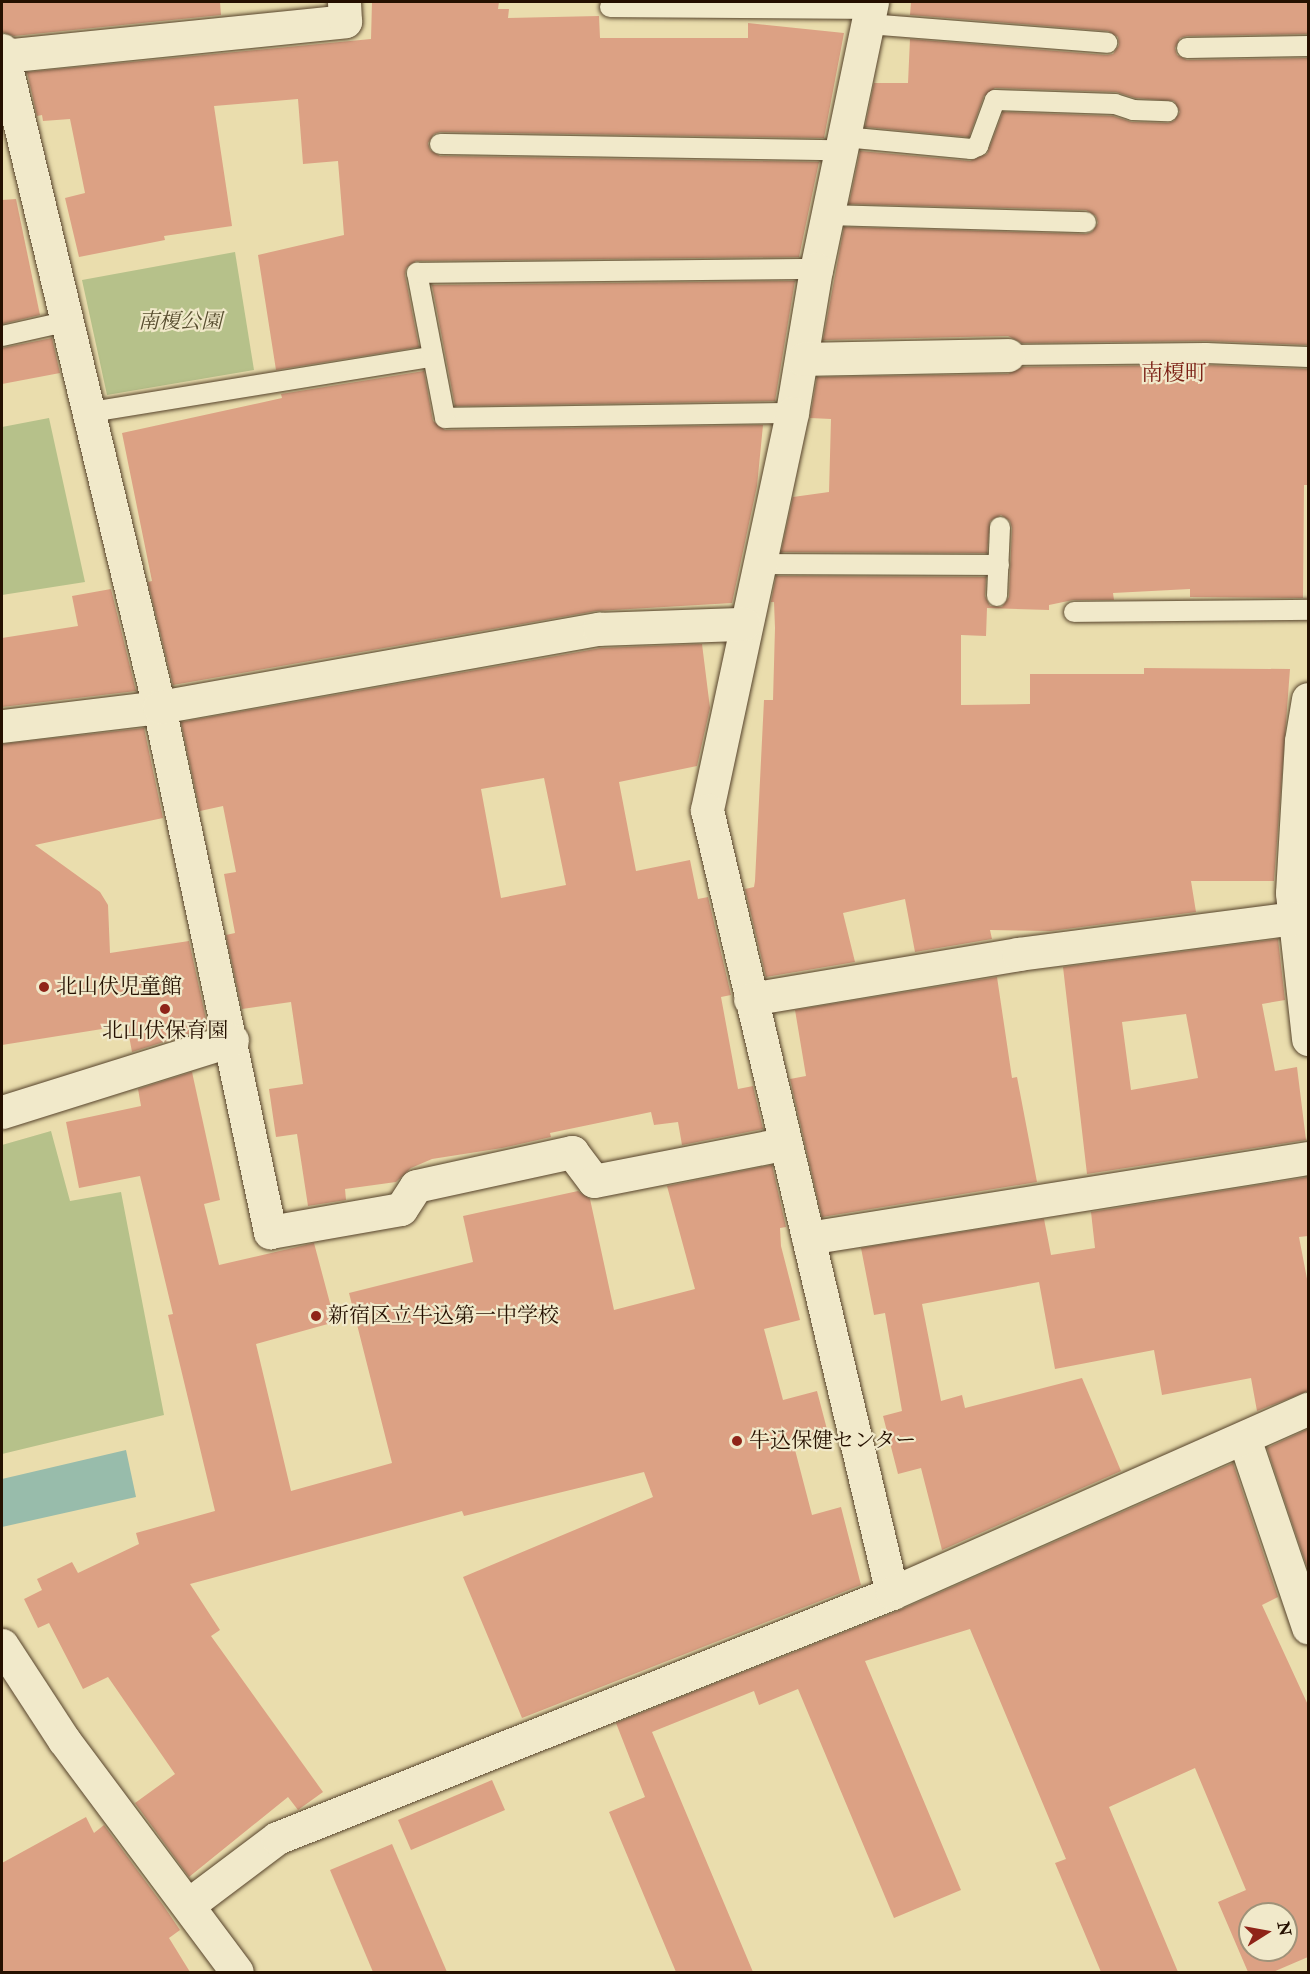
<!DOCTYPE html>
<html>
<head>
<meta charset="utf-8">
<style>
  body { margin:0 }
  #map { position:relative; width:1310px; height:1974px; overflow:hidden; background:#eaddad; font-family:"IM FELL Double Pica","Noto Serif JP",serif }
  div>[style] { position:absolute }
  .green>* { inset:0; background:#b6c18a }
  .water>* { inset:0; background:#98bcab }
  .building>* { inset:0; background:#dca184 }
  .roads { filter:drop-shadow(0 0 2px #56432b) drop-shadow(0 0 2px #56432b) }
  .lane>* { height:20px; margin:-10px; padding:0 10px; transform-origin:10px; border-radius:10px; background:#f1e9ca }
  .street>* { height:33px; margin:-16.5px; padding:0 16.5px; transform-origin:16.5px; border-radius:16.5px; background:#f1e9ca }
  .dots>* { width:16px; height:16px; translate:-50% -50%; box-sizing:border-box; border:3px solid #f1e9ca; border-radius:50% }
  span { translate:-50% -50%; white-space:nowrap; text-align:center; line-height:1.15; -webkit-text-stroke:4.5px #f1e9ca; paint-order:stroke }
  .park-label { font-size:21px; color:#584e30; font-style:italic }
  .poi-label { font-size:21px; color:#251000 }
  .left { translate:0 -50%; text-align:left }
  .neighbourhood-label { font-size:22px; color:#7a1f14 }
  .frame { position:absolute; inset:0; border:3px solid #251000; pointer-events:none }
  .north { position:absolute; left:1238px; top:1902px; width:60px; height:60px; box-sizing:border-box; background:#f1e9ca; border:2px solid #9f9279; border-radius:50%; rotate:79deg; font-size:16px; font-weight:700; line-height:24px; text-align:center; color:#251000 }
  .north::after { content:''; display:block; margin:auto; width:21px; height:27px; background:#8f2418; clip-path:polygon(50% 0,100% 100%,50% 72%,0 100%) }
</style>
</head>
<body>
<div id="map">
  <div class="green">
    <div style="clip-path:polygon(235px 252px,254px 370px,107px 395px,82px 280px)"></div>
    <div style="clip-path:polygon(49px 418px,85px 582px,2px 595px,2px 427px)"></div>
    <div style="clip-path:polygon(51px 1131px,70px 1201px,121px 1192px,164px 1415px,2px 1454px,2px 1145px)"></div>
  </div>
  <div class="water">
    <div style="clip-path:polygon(126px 1450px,136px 1497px,2px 1527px,2px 1479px)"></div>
  </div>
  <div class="building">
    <div style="clip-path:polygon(2px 2px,220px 2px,221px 15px,14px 36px,2px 32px)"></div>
    <div style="clip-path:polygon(372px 2px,499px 2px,498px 9px,509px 9px,508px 18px,599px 16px,600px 38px,748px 38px,748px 23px,844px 33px,824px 138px,440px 132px,434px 134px,428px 143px,430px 150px,440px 156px,819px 162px,799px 257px,416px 261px,406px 268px,405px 275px,419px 347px,276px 370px,258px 255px,344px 235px,338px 161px,303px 164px,298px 99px,214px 106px,232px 226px,164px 236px,165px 240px,79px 257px,65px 198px,85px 193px,70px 119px,43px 121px,42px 115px,37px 116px,27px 72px,371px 39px)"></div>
    <div style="clip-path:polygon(911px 2px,1308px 2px,1308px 34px,1187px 36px,1180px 38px,1175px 48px,1177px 55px,1187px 60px,1308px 58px,1308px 345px,1206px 341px,1022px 343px,1008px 336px,823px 340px,844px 227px,1086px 234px,1092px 232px,1098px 223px,1096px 216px,1086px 210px,849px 204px,860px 151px,970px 161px,987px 154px,1003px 112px,1113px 116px,1132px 122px,1168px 123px,1174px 121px,1180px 112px,1174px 101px,1135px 98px,1116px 92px,995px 88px,984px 96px,969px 137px,865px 127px,874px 83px,908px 83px,910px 39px,1106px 55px,1113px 54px,1119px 45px,1118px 37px,1108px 31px,910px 15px)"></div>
    <div style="clip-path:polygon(16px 199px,40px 315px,2px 324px,2px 200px)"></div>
    <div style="clip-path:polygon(795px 281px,775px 401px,455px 406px,432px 285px)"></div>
    <div style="clip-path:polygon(52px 338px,60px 373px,2px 384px,2px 348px)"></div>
    <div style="clip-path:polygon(1206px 365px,1308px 369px,1308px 485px,1304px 485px,1303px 598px,1190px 597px,1190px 589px,1113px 593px,1114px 600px,1073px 600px,1049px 605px,1049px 610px,987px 608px,986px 636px,961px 635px,961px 705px,1030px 704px,1030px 674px,1144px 674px,1144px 668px,1290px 669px,1274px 881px,1191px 881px,1196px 912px,1051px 931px,990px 930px,992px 939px,915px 952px,905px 899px,843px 913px,855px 962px,766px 977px,745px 889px,754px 887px,755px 881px,764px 700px,773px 700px,775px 628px,774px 602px,771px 602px,776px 576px,986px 577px,985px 596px,990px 606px,1002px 607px,1009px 597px,1012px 528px,1010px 521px,1001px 515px,990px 521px,987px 553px,781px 552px,793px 497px,829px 492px,831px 419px,810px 418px,817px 377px,1008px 374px,1022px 367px)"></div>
    <div style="clip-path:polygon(424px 371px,433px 421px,445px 430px,763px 425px,757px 486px,732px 603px,596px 611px,173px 685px,148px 582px,152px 581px,122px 433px,282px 398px,281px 394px)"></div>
    <div style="clip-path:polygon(111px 589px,136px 691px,2px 707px,2px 638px,78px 626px,72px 596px)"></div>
    <div style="clip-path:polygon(evenodd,702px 644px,710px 708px,697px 766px,619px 782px,636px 871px,690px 860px,698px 899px,708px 897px,731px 995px,721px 997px,738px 1089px,753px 1086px,763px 1129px,682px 1145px,678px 1122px,654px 1125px,651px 1112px,550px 1133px,551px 1137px,502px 1148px,432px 1159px,411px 1168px,396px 1182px,345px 1189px,346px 1200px,308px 1206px,297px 1134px,276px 1137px,269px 1089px,303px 1084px,291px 1002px,242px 1009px,226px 935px,235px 933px,224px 874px,236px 872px,223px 806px,200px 811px,181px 722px,601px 648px,702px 644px,544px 778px,566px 885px,501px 898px,481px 789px,544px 778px)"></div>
    <div style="clip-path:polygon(144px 728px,163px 818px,35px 845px,100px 892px,108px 905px,110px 953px,189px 941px,208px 1028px,132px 1052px,127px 1025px,2px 1045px,2px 744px)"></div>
    <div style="clip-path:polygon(evenodd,1278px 939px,1285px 1000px,1262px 1004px,1275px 1071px,1297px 1067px,1306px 1140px,1087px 1174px,1063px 967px,1278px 939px,1186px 1014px,1198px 1078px,1131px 1090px,1122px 1022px,1186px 1014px)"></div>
    <div style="clip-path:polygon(997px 977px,1012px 1078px,1017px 1077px,1037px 1182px,822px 1217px,790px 1079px,806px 1076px,795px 1010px)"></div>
    <div style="clip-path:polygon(192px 1072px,220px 1200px,204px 1204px,219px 1265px,314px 1243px,335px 1322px,256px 1344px,291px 1491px,392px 1463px,349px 1293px,473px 1262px,463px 1216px,578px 1191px,590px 1199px,614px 1310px,695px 1289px,667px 1186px,772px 1165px,786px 1227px,780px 1228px,781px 1246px,800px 1320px,764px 1329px,783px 1400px,817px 1391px,829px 1437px,794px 1446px,812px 1515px,841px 1507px,861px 1585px,522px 1718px,463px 1577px,653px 1497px,644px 1472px,464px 1516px,462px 1511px,190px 1584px,220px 1630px,211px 1636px,323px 1792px,298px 1810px,288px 1797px,189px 1877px,135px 1803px,175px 1774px,108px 1677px,83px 1689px,49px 1623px,38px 1628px,24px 1599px,42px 1590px,37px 1579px,72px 1562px,78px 1573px,139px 1544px,136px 1533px,215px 1511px,168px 1315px,173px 1314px,140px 1176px,79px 1188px,66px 1122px,141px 1106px,138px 1089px)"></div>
    <div style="clip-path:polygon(1308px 1177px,1308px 1236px,1299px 1237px,1308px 1284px,1308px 1391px,1257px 1411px,1251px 1378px,1162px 1395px,1154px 1350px,1055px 1369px,1039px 1282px,922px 1304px,941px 1401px,962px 1395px,965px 1408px,1082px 1378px,1121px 1471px,942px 1550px,921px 1468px,898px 1474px,883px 1416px,902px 1411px,885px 1313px,874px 1315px,861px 1248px,1044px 1219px,1051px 1255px,1095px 1248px,1091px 1212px)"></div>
    <div style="clip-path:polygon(1308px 1429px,1308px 1570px,1267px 1448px)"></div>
    <div style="clip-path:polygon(evenodd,1233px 1463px,1278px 1597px,1262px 1605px,1308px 1705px,1308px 1957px,1273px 1972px,1248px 1972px,1218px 1902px,1246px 1890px,1195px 1768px,1109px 1807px,1178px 1972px,1101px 1972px,1055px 1863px,1066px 1859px,970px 1629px,865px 1661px,961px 1890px,894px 1918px,798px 1689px,759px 1705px,754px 1691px,652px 1732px,753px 1972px,676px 1972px,609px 1812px,645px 1797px,616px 1723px,900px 1610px,1233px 1463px,1250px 1914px,1286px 1914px,1286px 1950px,1250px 1950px,1250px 1914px)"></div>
    <div style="clip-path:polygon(492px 1780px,505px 1810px,411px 1850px,398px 1820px)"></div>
    <div style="clip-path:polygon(86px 1817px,94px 1833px,104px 1825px,163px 1905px,180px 1930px,169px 1938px,190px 1972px,2px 1972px,2px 1863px)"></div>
    <div style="clip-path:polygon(392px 1844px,447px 1972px,373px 1972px,330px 1870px)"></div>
  </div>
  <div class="roads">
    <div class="lane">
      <div style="left:610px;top:7px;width:261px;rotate:0.4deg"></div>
      <div style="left:868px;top:24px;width:240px;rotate:4.5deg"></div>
      <div style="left:1187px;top:48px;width:121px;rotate:-0.9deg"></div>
      <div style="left:844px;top:137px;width:128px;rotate:5.4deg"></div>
      <div style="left:971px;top:149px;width:8px;rotate:-23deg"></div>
      <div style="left:978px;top:146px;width:49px;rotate:-69.7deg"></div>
      <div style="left:995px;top:100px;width:120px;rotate:1.9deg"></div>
      <div style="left:1115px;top:104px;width:19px;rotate:18deg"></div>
      <div style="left:1133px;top:110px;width:35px;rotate:2deg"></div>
      <div style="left:440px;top:144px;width:401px;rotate:0.9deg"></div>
      <div style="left:828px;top:215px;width:258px;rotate:1.6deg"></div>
      <div style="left:2px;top:336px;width:69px;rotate:-12.6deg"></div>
      <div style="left:1008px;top:355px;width:198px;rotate:-0.6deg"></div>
      <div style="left:1206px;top:353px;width:102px;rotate:2.2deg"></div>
      <div style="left:91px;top:412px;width:345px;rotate:-9.2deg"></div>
      <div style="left:792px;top:413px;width:347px;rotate:179.2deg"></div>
      <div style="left:445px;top:418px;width:148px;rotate:-100.9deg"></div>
      <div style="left:417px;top:273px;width:399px;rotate:-0.6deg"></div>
      <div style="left:757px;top:564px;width:242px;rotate:0.2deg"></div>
      <div style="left:997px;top:596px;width:69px;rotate:-87.5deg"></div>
      <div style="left:1074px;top:612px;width:234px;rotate:-0.5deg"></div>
    </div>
    <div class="street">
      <div style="left:872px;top:2px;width:273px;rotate:101.8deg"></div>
      <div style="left:816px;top:269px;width:146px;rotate:99.5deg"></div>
      <div style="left:792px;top:413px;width:406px;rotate:102.1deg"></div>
      <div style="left:707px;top:810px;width:805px;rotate:76.71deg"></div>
      <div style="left:2px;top:50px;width:675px;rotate:76.56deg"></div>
      <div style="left:159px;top:707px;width:537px;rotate:78.06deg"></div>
      <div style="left:270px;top:1232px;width:133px;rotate:-10deg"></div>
      <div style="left:401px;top:1209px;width:27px;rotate:-57deg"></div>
      <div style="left:416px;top:1186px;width:160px;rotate:-12.3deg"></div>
      <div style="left:572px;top:1152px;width:36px;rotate:53deg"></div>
      <div style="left:594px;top:1181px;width:193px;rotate:-11.1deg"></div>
      <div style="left:3px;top:56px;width:344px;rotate:-5.8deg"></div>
      <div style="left:345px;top:21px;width:19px;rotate:-93deg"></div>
      <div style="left:802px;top:359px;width:206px;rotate:-1.1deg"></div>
      <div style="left:1308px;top:699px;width:43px;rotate:99.5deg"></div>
      <div style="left:1301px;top:741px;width:152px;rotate:93.4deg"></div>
      <div style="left:1292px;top:893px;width:147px;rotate:83.7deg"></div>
      <div style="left:2px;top:726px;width:158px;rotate:-6.9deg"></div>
      <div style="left:159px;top:707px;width:447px;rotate:-10.1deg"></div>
      <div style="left:599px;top:629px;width:145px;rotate:-2deg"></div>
      <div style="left:750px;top:999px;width:272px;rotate:-9.5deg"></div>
      <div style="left:1018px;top:954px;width:279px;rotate:-7.4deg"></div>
      <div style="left:2px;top:1112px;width:241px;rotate:-17.4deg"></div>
      <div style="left:808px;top:1238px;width:506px;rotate:-9.09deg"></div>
      <div style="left:1244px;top:1438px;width:200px;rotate:71.3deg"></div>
      <div style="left:2px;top:1645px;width:113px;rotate:56.9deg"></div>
      <div style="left:64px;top:1740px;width:289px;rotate:53.3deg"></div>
      <div style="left:188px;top:1905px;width:111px;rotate:-37deg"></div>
      <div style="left:277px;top:1838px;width:662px;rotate:-21.72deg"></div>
      <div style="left:892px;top:1593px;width:455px;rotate:-23.9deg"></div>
    </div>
  </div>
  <div class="dots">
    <div style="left:44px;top:987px;background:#8f2418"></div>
    <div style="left:165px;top:1009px;background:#8f2418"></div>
    <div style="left:316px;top:1316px;background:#8f2418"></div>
    <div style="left:737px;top:1441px;background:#8f2418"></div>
  </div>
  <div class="park-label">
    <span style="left:180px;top:322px">南榎公園</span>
  </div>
  <div class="poi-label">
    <span class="left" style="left:56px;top:987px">北山伏児童館</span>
    <span style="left:165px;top:1031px">北山伏保育園</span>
    <span class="left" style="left:328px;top:1316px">新宿区立牛込第一中学校</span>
    <span class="left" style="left:749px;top:1441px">牛込保健センター</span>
  </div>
  <div class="neighbourhood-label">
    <span style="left:1174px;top:374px">南榎町</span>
  </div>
  <div class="frame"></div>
  <div class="north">N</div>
</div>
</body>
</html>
